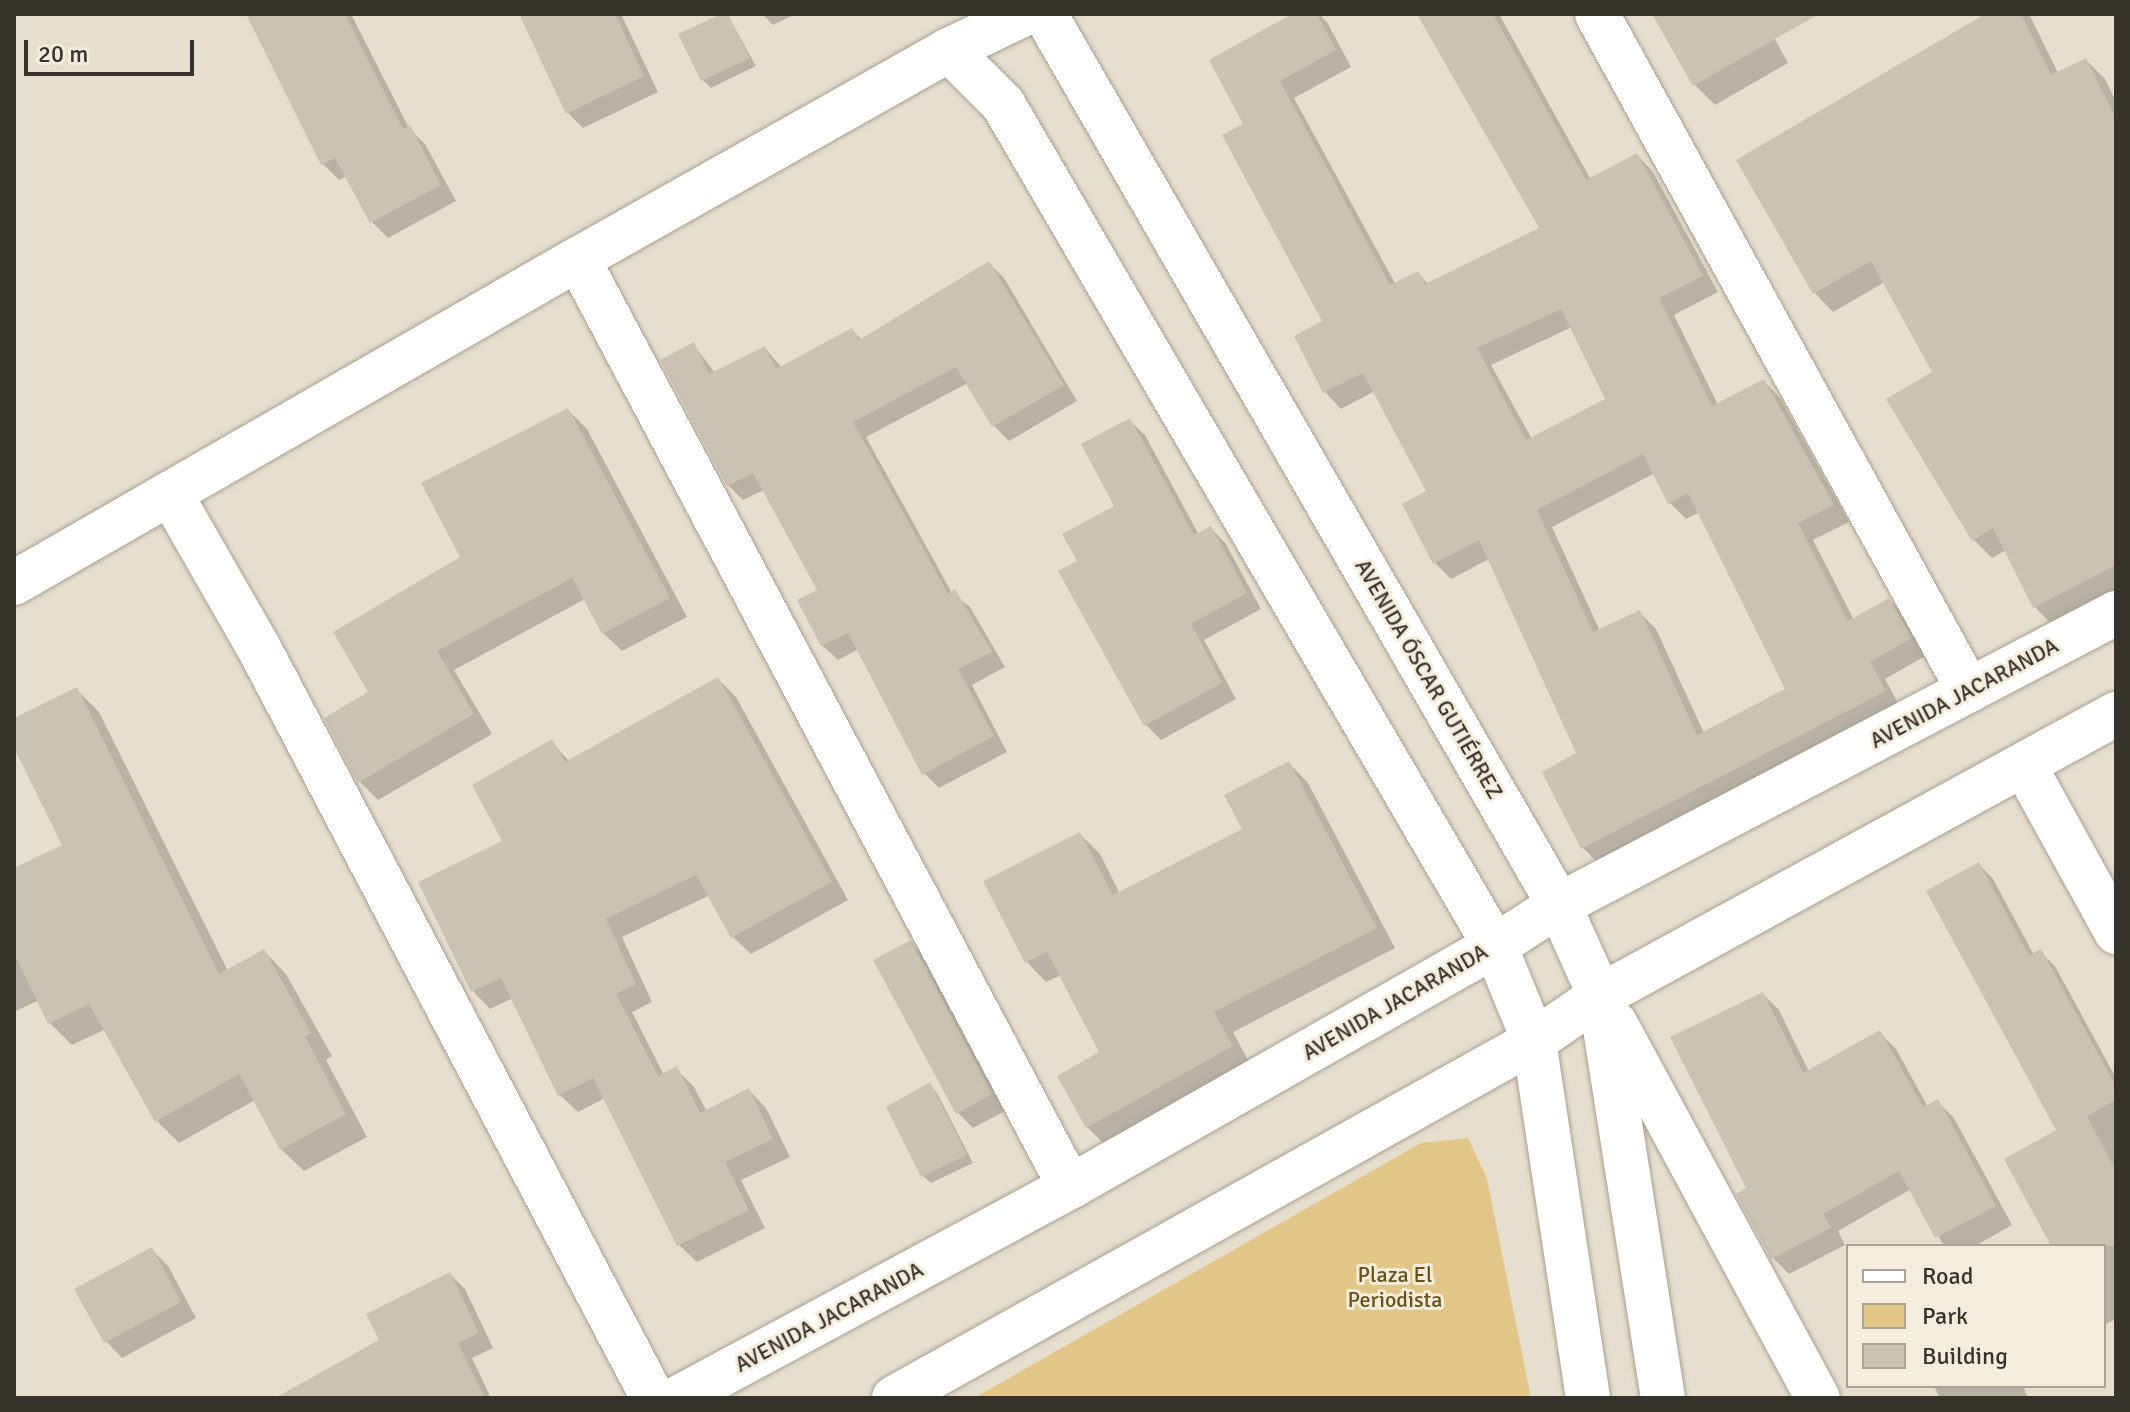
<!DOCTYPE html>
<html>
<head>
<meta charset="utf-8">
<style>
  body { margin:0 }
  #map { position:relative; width:2130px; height:1412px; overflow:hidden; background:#e7dfce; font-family:Signika,sans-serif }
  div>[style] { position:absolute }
  .green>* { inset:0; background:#e2c687 }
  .shadow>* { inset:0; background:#0003 }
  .building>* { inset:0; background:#cac3b1 }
  .roads { filter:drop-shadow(0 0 2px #a8a090) drop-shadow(0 0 2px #a8a090) }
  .minor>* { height:44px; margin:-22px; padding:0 22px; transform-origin:22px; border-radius:22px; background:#fff }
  span { translate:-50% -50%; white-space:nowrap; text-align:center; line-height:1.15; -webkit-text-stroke:6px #f5eddb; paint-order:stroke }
  .street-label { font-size:22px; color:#36332c }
  .park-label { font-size:22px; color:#675118 }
  .frame { position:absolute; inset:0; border:16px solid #36332c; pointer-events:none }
  .legend { position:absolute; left:1846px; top:1244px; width:260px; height:144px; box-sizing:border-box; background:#f5eddb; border:2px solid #a9a395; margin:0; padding:10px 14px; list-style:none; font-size:24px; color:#36332c }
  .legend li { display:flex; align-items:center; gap:16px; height:40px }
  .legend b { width:40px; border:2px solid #a9a395 }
  .scale { position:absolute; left:24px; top:40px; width:170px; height:36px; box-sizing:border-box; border:4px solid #36332c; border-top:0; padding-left:10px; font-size:24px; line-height:28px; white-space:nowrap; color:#36332c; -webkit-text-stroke:6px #f5eddb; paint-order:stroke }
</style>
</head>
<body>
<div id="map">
  <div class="green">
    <div style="clip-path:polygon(1468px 1138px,1487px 1179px,1531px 1398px,974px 1398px,1421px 1143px)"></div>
  </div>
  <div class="shadow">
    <div style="clip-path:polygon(263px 14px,351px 14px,409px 128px,425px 144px,456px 201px,388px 238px,372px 222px,347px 176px,339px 180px,323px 164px)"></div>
    <div style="clip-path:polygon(522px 14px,621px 14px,658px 92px,583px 128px,568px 113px)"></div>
    <div style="clip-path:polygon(727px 14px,756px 66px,711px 88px,703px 80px,681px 35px)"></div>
    <div style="clip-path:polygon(762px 14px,796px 14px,773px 25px)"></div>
    <div style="clip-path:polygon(evenodd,1296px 14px,1319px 14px,1327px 22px,1351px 67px,1294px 98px,1396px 285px,1418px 273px,1429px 285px,1542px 229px,1449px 14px,1499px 14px,1591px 180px,1637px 155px,1653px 172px,1718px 292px,1674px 315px,1718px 405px,1764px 381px,1780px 398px,1849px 522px,1813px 540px,1854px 620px,1889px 600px,1905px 616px,1927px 655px,1885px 679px,1900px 707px,1599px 864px,1583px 848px,1579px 754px,1489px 559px,1451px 579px,1435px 563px,1429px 492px,1375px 391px,1341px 409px,1325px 392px,1296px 336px,1325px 321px,1245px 124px,1296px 14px,1572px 327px,1608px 400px,1532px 439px,1491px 365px,1572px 327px,1296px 14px,1655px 473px,1670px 503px,1686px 519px,1700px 512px,1788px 690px,1704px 733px,1656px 629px,1640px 613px,1600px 631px,1552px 527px,1655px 473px)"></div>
    <div style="clip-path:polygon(1656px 14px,1761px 14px,1788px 63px,1715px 105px,1695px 85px)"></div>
    <div style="clip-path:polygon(1980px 14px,2029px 14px,2058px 73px,2086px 60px,2105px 79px,2116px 102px,2116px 593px,2053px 626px,2035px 607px,2006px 550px,1992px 558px,1973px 539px,1935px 372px,1885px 282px,1833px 312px,1815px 293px,1982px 18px)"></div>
    <div style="clip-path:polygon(989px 263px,1004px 278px,1077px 401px,1009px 441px,994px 426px,968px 383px,866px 437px,952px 593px,970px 607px,1005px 667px,972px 685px,1007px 752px,939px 788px,924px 773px,857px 650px,838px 660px,822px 645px,820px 591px,764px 490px,743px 500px,728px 485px,694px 345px,715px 373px,765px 348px,782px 368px,852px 330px,862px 340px)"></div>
    <div style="clip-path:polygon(568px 410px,587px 429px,687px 617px,622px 651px,603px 633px,585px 599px,454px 670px,492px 734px,378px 800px,360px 782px,462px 558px)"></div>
    <div style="clip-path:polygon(1129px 420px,1145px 435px,1199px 535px,1211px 528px,1226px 544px,1261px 609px,1204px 640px,1236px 699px,1161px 740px,1146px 725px,1079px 562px,1117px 506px)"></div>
    <div style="clip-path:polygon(718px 679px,736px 697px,848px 900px,751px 954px,733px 937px,710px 895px,622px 937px,652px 1002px,632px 1012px,664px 1075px,676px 1069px,694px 1087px,707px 1112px,749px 1090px,766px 1108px,790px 1157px,741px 1180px,765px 1228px,697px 1262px,679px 1245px,605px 1098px,578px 1112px,560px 1095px,513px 998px,490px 1009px,473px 991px,505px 842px,552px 742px,570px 762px)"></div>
    <div style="clip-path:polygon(77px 690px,99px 712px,228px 971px,264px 951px,286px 974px,332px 1056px,326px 1060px,367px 1137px,304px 1171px,281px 1149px,255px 1100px,179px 1143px,156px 1120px,106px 1029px,72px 1045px,50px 1023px,39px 1000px,14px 1012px,14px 870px,64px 846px,14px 744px,14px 720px)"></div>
    <div style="clip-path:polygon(1289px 763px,1308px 783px,1395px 948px,1233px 1032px,1251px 1066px,1107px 1147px,1087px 1127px,1101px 1053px,1061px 975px,1046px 982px,1027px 962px,1080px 834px,1100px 854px,1120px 894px,1244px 830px)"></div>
    <div style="clip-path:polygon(1979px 864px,1993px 879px,2034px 955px,2040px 952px,2055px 966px,2116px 1078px,2116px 1319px,2104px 1325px,2104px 1246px,2053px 1246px,2059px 1131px)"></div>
    <div style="clip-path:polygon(910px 942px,926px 958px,1007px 1110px,973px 1128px,957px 1112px)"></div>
    <div style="clip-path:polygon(1763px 994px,1779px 1010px,1809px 1072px,1880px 1033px,1896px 1049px,1928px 1107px,1938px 1102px,1954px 1118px,2012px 1225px,1975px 1246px,1944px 1246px,1911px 1189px,1838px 1231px,1845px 1245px,1789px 1274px,1773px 1258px,1738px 1194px,1749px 1189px)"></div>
    <div style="clip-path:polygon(930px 1085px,937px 1093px,973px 1163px,931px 1183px,923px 1176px)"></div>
    <div style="clip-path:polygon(152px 1250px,168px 1266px,196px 1318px,122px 1358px,106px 1341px)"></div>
    <div style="clip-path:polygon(450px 1274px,465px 1289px,493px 1348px,472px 1358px,491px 1398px,282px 1398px,382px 1341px)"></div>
    <div style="clip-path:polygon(1934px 1386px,2023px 1386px,2028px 1398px,1940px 1398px)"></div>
  </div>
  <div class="building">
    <div style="clip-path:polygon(246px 14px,345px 14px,403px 129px,410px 125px,441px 185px,370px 223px,335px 158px,321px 165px)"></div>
    <div style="clip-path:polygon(519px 14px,615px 14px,644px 76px,566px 114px)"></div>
    <div style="clip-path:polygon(721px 14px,728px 14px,750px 58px,701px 81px,678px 34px)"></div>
    <div style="clip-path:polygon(evenodd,1292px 14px,1317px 14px,1336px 50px,1280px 81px,1390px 285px,1418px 271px,1425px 284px,1539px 228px,1417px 14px,1493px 14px,1586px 180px,1637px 153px,1703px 276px,1659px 298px,1712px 406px,1764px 379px,1834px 505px,1798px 523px,1848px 621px,1889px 598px,1912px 638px,1870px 662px,1886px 691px,1581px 849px,1542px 772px,1576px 753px,1479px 540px,1433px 564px,1402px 504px,1426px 491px,1363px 373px,1323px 393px,1294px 336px,1322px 321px,1222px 135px,1243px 124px,1209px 60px,1292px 14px,1561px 309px,1605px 399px,1526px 440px,1477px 348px,1561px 309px,1292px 14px,1643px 454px,1668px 504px,1688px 493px,1785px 689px,1697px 735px,1640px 610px,1593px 632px,1537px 510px,1643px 454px)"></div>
    <div style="clip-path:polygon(1652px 14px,1819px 14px,1693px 86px)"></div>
    <div style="clip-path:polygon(1985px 14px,2021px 14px,2051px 75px,2086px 58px,2116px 119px,2116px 565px,2033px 608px,1993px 528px,1972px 541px,1886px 399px,1932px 372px,1871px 261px,1813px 294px,1736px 160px)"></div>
    <div style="clip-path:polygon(989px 261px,1064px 385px,992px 427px,956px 367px,853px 422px,948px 594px,955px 589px,992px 652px,958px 669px,994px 736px,922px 775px,848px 633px,821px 646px,797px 600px,817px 590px,753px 473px,727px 486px,660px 360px,694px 342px,709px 374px,765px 346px,776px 369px,852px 328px,859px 340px)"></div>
    <div style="clip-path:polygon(568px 408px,670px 598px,602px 634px,572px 578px,437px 651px,474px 714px,358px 783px,324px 718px,368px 692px,333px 632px,460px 557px,421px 483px)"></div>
    <div style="clip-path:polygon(1130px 418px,1194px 535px,1211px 526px,1247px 593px,1191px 624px,1222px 683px,1144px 726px,1058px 571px,1077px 561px,1062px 534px,1114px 506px,1081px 444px)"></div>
    <div style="clip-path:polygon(718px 677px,832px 882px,731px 938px,696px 875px,606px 919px,636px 984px,616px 994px,658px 1076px,677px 1066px,700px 1113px,749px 1088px,773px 1139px,725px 1162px,749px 1210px,677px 1246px,593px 1078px,558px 1096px,501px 978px,471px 992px,418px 882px,502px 841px,472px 785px,552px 739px,565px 762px)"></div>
    <div style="clip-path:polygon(77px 687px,219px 974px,264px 949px,311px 1033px,305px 1037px,346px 1114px,280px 1150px,239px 1074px,155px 1122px,89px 1004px,48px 1024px,14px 953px,14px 868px,62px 845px,14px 748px,14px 718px)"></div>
    <div style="clip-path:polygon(1289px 761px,1377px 928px,1214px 1012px,1233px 1046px,1086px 1128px,1057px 1076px,1099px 1052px,1047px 952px,1025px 963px,983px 881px,1080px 832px,1113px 895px,1242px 829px,1224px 795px)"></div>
    <div style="clip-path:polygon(1979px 862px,2029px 956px,2041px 949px,2116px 1087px,2116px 1100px,2087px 1116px,2116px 1171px,2116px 1246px,2051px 1246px,2004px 1159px,2056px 1130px,1926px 891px)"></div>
    <div style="clip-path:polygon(911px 940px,992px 1094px,956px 1114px,873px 960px)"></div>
    <div style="clip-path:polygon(1763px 992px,1803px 1073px,1880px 1030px,1923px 1107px,1938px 1099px,1996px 1206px,1935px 1238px,1899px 1171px,1823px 1214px,1831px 1228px,1771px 1259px,1736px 1194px,1746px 1188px,1670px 1037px)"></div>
    <div style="clip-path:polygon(930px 1082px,967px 1155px,921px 1177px,886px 1107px)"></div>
    <div style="clip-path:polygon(152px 1247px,181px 1302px,104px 1343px,74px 1289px)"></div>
    <div style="clip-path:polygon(450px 1272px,479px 1333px,458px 1343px,485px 1398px,275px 1398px,379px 1340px,366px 1314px)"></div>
  </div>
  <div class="roads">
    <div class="minor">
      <div style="left:1045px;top:14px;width:1029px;rotate:60.02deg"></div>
      <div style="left:1559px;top:905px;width:100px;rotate:65.7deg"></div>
      <div style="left:1600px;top:996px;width:407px;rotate:81.1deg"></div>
      <div style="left:1597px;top:14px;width:772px;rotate:61.21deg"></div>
      <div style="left:949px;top:50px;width:76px;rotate:45deg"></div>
      <div style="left:1003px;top:104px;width:975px;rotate:59.7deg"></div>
      <div style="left:1495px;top:946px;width:103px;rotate:67.7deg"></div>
      <div style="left:1534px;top:1041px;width:361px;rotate:81.4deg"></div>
      <div style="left:578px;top:259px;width:1050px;rotate:62.07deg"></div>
      <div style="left:170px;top:493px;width:183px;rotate:60.2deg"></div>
      <div style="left:261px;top:652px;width:843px;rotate:62.28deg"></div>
      <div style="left:14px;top:583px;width:650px;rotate:-29.88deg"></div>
      <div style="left:578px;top:259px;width:426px;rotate:-29.4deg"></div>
      <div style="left:949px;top:50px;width:83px;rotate:-25.6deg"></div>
      <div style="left:2024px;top:765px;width:191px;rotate:61.1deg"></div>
      <div style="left:1615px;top:1023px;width:426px;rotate:61.6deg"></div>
      <div style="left:678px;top:1398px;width:445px;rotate:-28.3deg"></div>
      <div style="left:1070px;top:1187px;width:489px;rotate:-29.6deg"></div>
      <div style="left:1495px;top:946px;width:76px;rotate:-32.6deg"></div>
      <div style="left:1559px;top:905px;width:629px;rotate:-27.67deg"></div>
      <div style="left:894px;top:1398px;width:733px;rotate:-29.15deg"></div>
      <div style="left:1534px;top:1041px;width:80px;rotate:-34.3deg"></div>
      <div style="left:1600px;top:996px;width:588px;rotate:-28.66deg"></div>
    </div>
  </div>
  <div class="street-label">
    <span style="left:1429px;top:679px;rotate:60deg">AVENIDA ÓSCAR GUTIÉRREZ</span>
    <span style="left:1964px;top:693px;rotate:-28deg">AVENIDA JACARANDA</span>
    <span style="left:1395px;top:1002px;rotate:-30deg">AVENIDA JACARANDA</span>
    <span style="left:829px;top:1317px;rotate:-28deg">AVENIDA JACARANDA</span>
  </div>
  <div class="park-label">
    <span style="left:1395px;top:1287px">Plaza El<br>Periodista</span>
  </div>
  <div class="frame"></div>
  <ul class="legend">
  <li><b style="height:10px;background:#fff"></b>Road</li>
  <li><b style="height:22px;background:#e2c687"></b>Park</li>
  <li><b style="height:22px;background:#cac3b1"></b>Building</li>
  </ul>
  <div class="scale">20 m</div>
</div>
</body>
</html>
